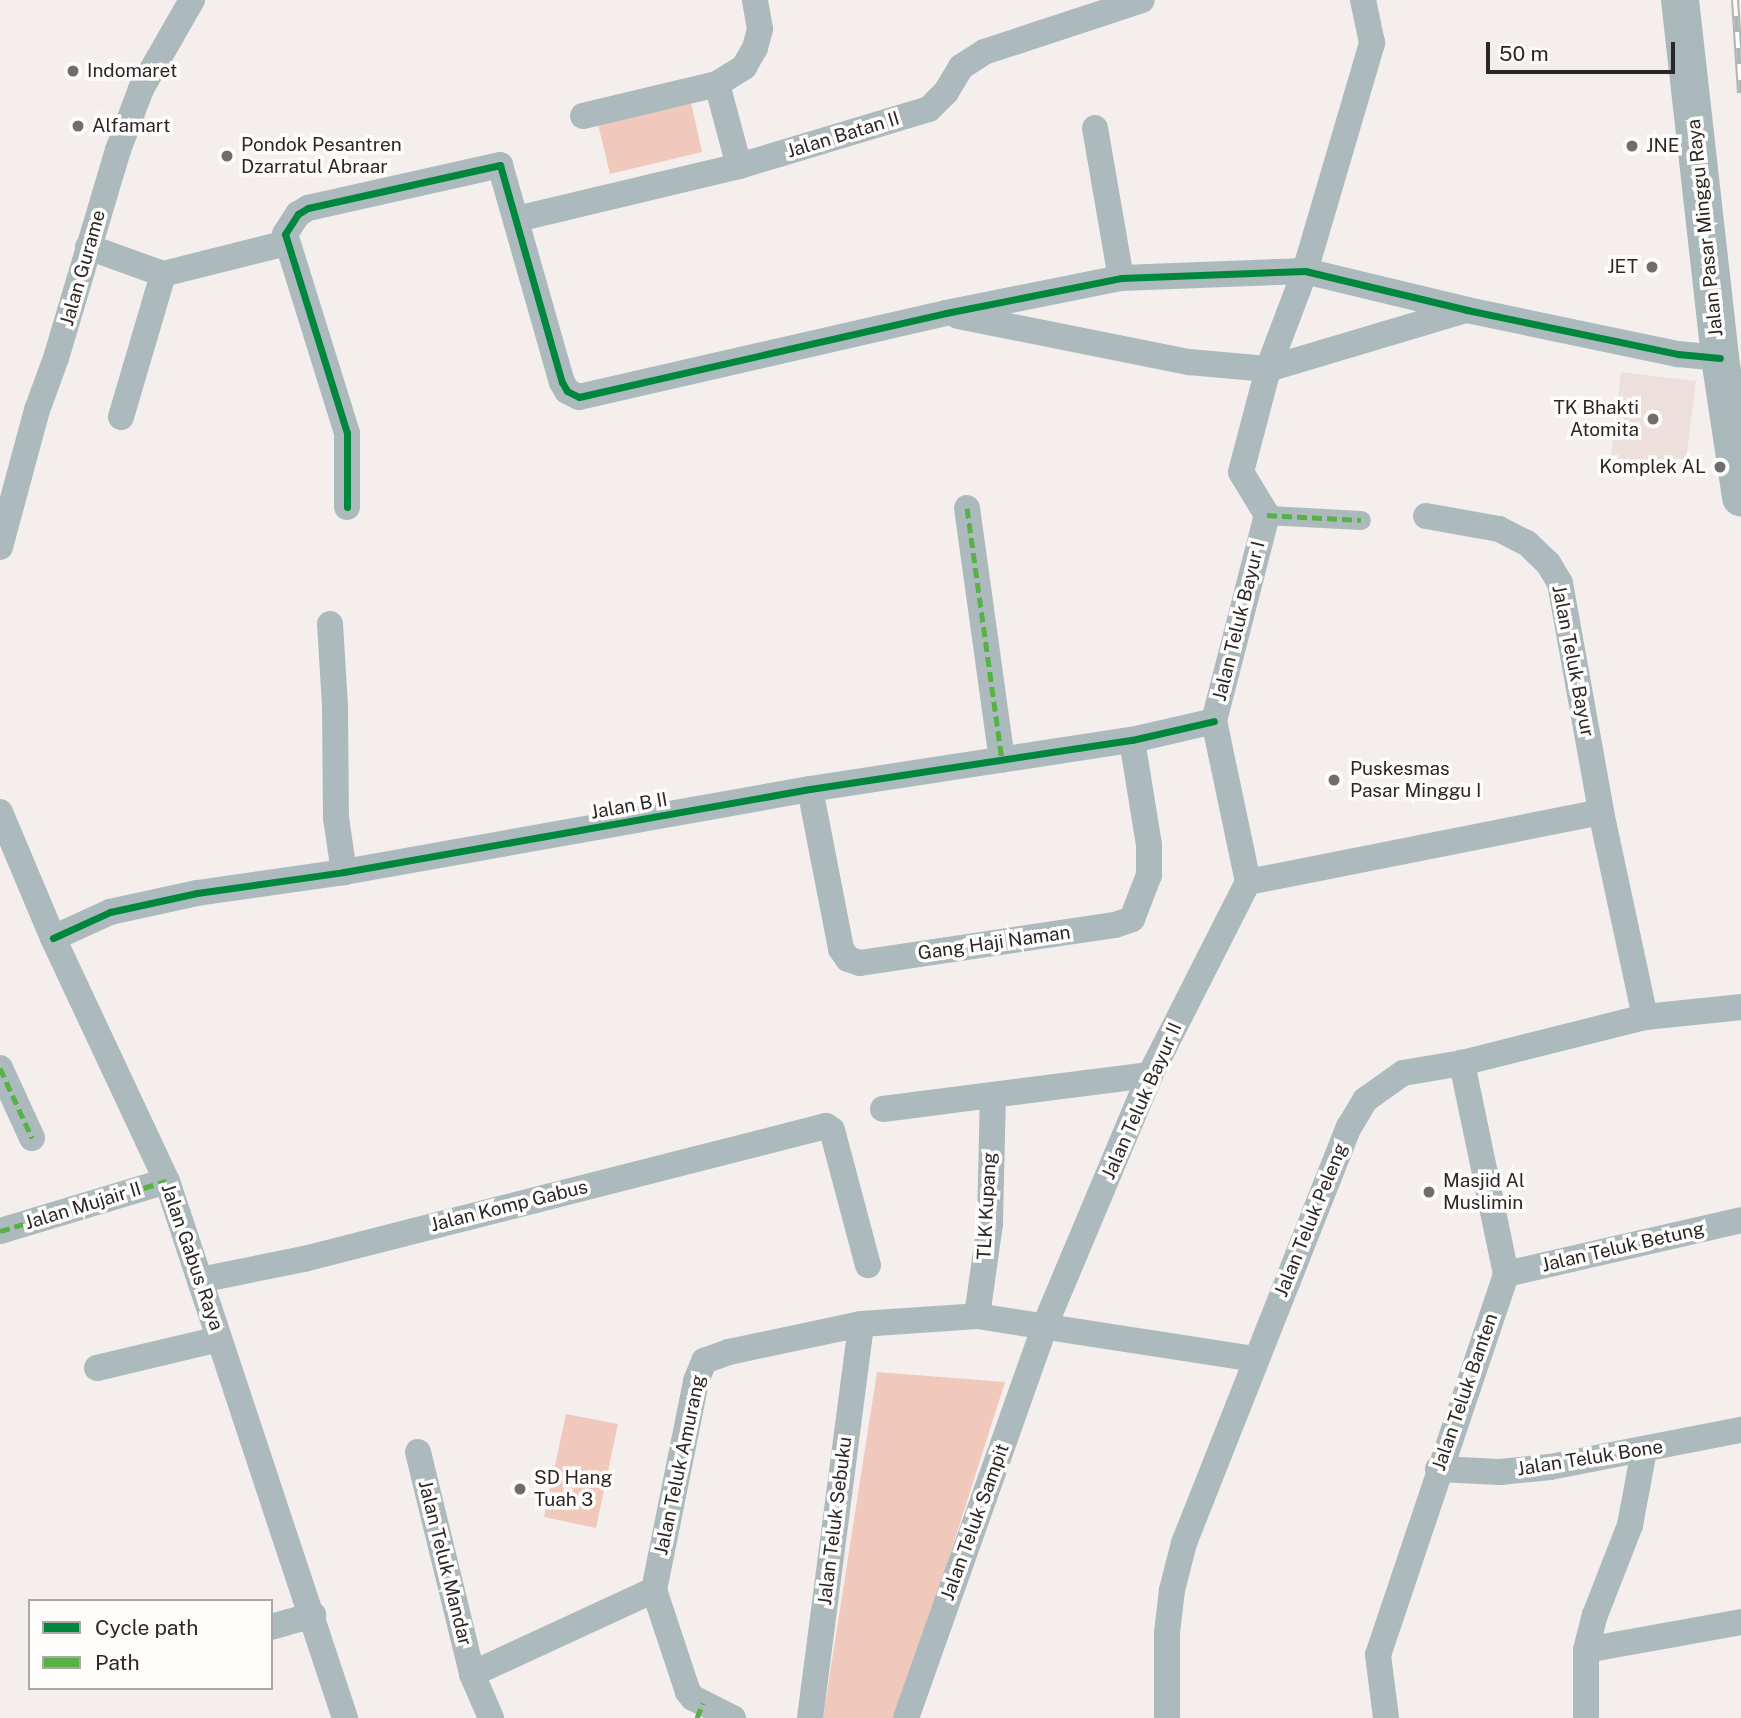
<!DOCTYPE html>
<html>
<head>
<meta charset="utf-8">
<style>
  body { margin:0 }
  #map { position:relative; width:1741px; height:1718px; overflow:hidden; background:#f4efed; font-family:"Public Sans",sans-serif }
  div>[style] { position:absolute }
  .built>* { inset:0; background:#ede0dc }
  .green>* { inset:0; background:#f0c9bc }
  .pedestrian>* { height:19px; margin:-9.5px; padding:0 9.5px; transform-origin:9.5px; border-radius:9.5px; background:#adbabd }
  .minor>* { height:26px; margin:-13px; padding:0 13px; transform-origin:13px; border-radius:13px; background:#adbabd }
  .primary>* { height:38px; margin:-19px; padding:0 19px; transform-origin:19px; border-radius:19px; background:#a9b8bb }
  .rail>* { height:8px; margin-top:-4px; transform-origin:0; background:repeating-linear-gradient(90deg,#fffdfc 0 16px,#b0b4b5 0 32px); box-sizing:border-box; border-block:2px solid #b0b4b5 }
  .quiet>* { height:5px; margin-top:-2.5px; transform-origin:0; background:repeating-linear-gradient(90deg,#56b245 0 10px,transparent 0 15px) }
  .cycleway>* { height:7px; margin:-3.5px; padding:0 3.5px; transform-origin:3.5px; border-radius:3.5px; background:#00873e }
  .dots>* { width:19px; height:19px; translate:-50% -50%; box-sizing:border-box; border:4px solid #fffdfc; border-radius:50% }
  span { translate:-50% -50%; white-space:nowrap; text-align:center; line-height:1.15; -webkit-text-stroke:7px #fffdfc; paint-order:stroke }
  .poi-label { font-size:19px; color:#2a2726 }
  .left { translate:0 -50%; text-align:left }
  .right { translate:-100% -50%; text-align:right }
  .street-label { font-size:19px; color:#2a2726 }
  .legend { position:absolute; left:28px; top:1599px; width:245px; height:91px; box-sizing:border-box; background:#fffdfc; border:2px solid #aaa7a6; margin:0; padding:9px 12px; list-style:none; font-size:21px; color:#2a2726 }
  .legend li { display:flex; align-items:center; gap:14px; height:35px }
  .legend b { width:35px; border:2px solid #aaa7a6 }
  .scale { position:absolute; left:1486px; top:42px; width:189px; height:32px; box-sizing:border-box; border:4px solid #2a2726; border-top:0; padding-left:9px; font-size:21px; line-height:24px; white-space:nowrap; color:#2a2726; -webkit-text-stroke:5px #fffdfc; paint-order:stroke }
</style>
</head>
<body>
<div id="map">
  <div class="built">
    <div style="clip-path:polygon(1621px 372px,1696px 381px,1685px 467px,1611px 457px)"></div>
  </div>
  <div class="green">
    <div style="clip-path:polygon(690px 98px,702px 152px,610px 174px,597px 120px)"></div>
    <div style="clip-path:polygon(877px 1372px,1005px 1382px,898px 1718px,823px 1718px)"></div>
    <div style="clip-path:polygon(566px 1414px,618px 1424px,596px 1528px,544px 1517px)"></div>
  </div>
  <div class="pedestrian">
    <div style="left:1267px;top:515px;width:94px;rotate:3deg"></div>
  </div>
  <div class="minor">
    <div style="left:717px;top:84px;width:32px;rotate:-32deg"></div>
    <div style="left:744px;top:67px;width:22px;rotate:-60deg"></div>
    <div style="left:755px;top:48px;width:20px;rotate:-75deg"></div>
    <div style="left:760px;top:29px;width:29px;rotate:-100deg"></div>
    <div style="left:583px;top:116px;width:138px;rotate:-13.4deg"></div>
    <div style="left:717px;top:84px;width:85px;rotate:75deg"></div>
    <div style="left:1095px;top:128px;width:152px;rotate:80.2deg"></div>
    <div style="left:517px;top:219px;width:228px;rotate:-13.4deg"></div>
    <div style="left:739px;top:166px;width:198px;rotate:-16.7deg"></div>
    <div style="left:929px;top:109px;width:24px;rotate:-45deg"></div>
    <div style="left:946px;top:92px;width:29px;rotate:-59deg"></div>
    <div style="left:961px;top:67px;width:27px;rotate:-33deg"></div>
    <div style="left:984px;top:52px;width:166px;rotate:-18.2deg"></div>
    <div style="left:88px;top:247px;width:80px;rotate:19.8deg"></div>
    <div style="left:163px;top:274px;width:127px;rotate:-14.1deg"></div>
    <div style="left:958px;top:316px;width:236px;rotate:11.3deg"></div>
    <div style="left:1189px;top:362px;width:79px;rotate:5.1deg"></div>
    <div style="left:1268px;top:369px;width:207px;rotate:-16.6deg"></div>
    <div style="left:121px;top:417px;width:149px;rotate:-73.6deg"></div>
    <div style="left:347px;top:507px;width:74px;rotate:-90deg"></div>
    <div style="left:347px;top:433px;width:208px;rotate:-107.3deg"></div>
    <div style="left:285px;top:234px;width:24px;rotate:-57deg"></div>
    <div style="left:298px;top:214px;width:12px;rotate:-31deg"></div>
    <div style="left:308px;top:208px;width:197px;rotate:-12.6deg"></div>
    <div style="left:500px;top:165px;width:226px;rotate:74.1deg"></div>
    <div style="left:562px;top:382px;width:10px;rotate:61deg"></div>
    <div style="left:567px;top:391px;width:13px;rotate:27deg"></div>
    <div style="left:579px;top:397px;width:376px;rotate:-12.9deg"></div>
    <div style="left:946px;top:313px;width:178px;rotate:-11.3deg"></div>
    <div style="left:1121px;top:278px;width:184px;rotate:-2.2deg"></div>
    <div style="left:1305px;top:271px;width:167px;rotate:13.5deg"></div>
    <div style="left:1467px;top:310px;width:216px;rotate:11.8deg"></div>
    <div style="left:1678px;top:354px;width:42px;rotate:5.4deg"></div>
    <div style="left:967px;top:508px;width:254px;rotate:82.1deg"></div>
    <div style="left:1426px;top:516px;width:74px;rotate:10.1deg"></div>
    <div style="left:1499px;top:529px;width:31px;rotate:27deg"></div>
    <div style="left:1527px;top:543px;width:29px;rotate:44deg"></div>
    <div style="left:1548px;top:563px;width:23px;rotate:59deg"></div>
    <div style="left:1560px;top:583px;width:233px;rotate:79.8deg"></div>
    <div style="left:1601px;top:812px;width:210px;rotate:77.9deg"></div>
    <div style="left:0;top:547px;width:142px;rotate:-74.9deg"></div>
    <div style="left:37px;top:410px;width:55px;rotate:-69.9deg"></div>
    <div style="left:56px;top:358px;width:217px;rotate:-73.4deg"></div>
    <div style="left:118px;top:150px;width:65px;rotate:-69.3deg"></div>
    <div style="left:141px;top:89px;width:103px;rotate:-60.2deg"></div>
    <div style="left:330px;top:624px;width:82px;rotate:86.5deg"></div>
    <div style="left:335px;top:706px;width:112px;rotate:89.5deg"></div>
    <div style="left:336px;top:818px;width:55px;rotate:81.6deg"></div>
    <div style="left:810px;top:789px;width:163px;rotate:79deg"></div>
    <div style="left:841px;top:949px;width:12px;rotate:55deg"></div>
    <div style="left:848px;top:959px;width:13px;rotate:18deg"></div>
    <div style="left:860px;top:963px;width:258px;rotate:-8.5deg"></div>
    <div style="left:1115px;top:925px;width:18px;rotate:-19deg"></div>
    <div style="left:1132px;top:919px;width:47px;rotate:-68.9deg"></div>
    <div style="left:1149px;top:875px;width:30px;rotate:-90deg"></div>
    <div style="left:1149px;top:845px;width:106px;rotate:-99.2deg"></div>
    <div style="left:0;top:812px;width:137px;rotate:67.2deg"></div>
    <div style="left:53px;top:938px;width:268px;rotate:64.9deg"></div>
    <div style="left:167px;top:1181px;width:566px;rotate:71.66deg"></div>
    <div style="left:1248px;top:882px;width:165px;rotate:-101.9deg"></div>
    <div style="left:1214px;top:721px;width:213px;rotate:-75.6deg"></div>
    <div style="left:1267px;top:515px;width:50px;rotate:-121.2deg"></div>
    <div style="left:1241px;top:472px;width:106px;rotate:-75.3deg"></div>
    <div style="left:1268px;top:369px;width:105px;rotate:-69.3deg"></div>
    <div style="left:1305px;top:271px;width:238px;rotate:-73.6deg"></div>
    <div style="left:1372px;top:43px;width:44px;rotate:-101.8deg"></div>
    <div style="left:1248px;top:882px;width:360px;rotate:-11.2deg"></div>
    <div style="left:53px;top:938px;width:63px;rotate:-24.5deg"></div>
    <div style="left:110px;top:912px;width:89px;rotate:-12.3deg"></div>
    <div style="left:197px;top:893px;width:148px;rotate:-8.1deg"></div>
    <div style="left:344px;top:872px;width:473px;rotate:-10.1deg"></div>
    <div style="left:810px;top:789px;width:326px;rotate:-8.7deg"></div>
    <div style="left:1132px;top:740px;width:84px;rotate:-13deg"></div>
    <div style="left:0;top:1068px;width:77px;rotate:65.4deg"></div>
    <div style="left:883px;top:1109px;width:269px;rotate:-7.3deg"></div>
    <div style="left:0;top:1231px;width:174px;rotate:-16.7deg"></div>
    <div style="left:1506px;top:1274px;width:241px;rotate:-12.9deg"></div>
    <div style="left:200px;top:1280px;width:106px;rotate:-11.4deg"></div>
    <div style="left:304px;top:1259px;width:539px;rotate:-14.29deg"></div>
    <div style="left:826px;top:1126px;width:7px;rotate:34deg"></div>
    <div style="left:832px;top:1130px;width:140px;rotate:75.1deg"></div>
    <div style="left:977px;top:1316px;width:93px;rotate:-82deg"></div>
    <div style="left:990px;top:1224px;width:129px;rotate:-88.7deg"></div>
    <div style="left:97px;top:1368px;width:125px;rotate:-13.4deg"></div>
    <div style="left:418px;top:1452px;width:228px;rotate:76.3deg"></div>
    <div style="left:472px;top:1674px;width:48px;rotate:66.6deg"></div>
    <div style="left:1438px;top:1469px;width:62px;rotate:2.8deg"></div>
    <div style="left:1500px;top:1472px;width:50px;rotate:-5.7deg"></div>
    <div style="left:1550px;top:1467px;width:195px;rotate:-11deg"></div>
    <div style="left:271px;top:1627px;width:44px;rotate:-15.9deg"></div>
    <div style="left:1586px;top:1650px;width:158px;rotate:-10.2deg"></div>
    <div style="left:472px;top:1674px;width:200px;rotate:-24.8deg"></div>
    <div style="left:733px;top:1718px;width:45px;rotate:-153.4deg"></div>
    <div style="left:693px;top:1698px;width:8px;rotate:-130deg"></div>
    <div style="left:688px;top:1692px;width:108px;rotate:-108.4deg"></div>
    <div style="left:654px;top:1590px;width:213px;rotate:-78.6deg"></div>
    <div style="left:696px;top:1381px;width:22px;rotate:-68deg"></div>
    <div style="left:704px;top:1361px;width:27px;rotate:-20deg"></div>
    <div style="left:729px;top:1352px;width:135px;rotate:-12deg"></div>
    <div style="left:861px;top:1324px;width:116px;rotate:-3.9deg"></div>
    <div style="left:977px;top:1316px;width:281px;rotate:8.8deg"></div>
    <div style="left:810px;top:1718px;width:397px;rotate:-82.6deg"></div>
    <div style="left:906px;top:1718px;width:417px;rotate:-70.5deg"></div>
    <div style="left:1045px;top:1325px;width:271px;rotate:-67.2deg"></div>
    <div style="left:1150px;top:1075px;width:216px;rotate:-63.1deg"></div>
    <div style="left:1167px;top:1718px;width:85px;rotate:-90deg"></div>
    <div style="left:1167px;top:1633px;width:43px;rotate:-83.4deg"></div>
    <div style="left:1172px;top:1590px;width:49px;rotate:-75.7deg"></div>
    <div style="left:1184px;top:1543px;width:448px;rotate:-68.4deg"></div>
    <div style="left:1349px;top:1127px;width:31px;rotate:-59deg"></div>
    <div style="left:1365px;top:1100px;width:47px;rotate:-35.4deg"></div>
    <div style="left:1403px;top:1073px;width:60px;rotate:-9.6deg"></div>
    <div style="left:1462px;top:1063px;width:189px;rotate:-14.1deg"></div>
    <div style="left:1645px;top:1017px;width:97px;rotate:-5.9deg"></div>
    <div style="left:1386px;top:1718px;width:64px;rotate:-97.2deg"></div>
    <div style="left:1378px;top:1655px;width:402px;rotate:-71.4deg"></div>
    <div style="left:1506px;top:1274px;width:216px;rotate:-101.8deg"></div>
    <div style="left:1586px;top:1718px;width:68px;rotate:-90deg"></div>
    <div style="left:1586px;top:1650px;width:36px;rotate:-76deg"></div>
    <div style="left:1595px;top:1615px;width:97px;rotate:-68.7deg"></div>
    <div style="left:1630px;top:1525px;width:76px;rotate:-79.4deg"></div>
  </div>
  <div class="primary">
    <div style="left:1680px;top:0;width:360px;rotate:83.6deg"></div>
    <div style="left:1720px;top:358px;width:141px;rotate:81.4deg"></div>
  </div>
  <div class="rail">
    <div style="left:1735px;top:0;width:93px;rotate:86.3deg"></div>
  </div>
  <div class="quiet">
    <div style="left:967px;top:508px;width:254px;rotate:82.1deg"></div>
    <div style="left:1267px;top:515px;width:94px;rotate:3deg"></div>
    <div style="left:0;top:1068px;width:77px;rotate:65.4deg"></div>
    <div style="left:0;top:1231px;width:174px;rotate:-16.7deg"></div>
    <div style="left:697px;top:1718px;width:16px;rotate:-68deg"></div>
  </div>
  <div class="cycleway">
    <div style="left:347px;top:507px;width:74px;rotate:-90deg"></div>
    <div style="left:347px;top:433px;width:208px;rotate:-107.3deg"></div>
    <div style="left:285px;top:234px;width:24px;rotate:-57deg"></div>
    <div style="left:298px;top:214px;width:12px;rotate:-31deg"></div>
    <div style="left:308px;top:208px;width:197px;rotate:-12.6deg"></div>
    <div style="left:500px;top:165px;width:226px;rotate:74.1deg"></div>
    <div style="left:562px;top:382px;width:10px;rotate:61deg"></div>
    <div style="left:567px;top:391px;width:13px;rotate:27deg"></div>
    <div style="left:579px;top:397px;width:376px;rotate:-12.9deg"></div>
    <div style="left:946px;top:313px;width:178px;rotate:-11.3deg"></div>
    <div style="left:1121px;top:278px;width:184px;rotate:-2.2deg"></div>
    <div style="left:1305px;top:271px;width:167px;rotate:13.5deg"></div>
    <div style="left:1467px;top:310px;width:216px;rotate:11.8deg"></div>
    <div style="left:1678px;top:354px;width:42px;rotate:5.4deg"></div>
    <div style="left:53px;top:938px;width:63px;rotate:-24.5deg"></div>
    <div style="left:110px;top:912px;width:89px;rotate:-12.3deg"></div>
    <div style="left:197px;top:893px;width:148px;rotate:-8.1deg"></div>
    <div style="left:344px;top:872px;width:473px;rotate:-10.1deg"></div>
    <div style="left:810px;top:789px;width:326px;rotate:-8.7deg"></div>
    <div style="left:1132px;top:740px;width:84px;rotate:-13deg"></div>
  </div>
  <div class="dots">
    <div style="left:73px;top:71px;background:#716d6c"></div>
    <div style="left:78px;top:126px;background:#716d6c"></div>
    <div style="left:1632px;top:146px;background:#716d6c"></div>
    <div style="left:227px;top:156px;background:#716d6c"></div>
    <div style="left:1652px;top:267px;background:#716d6c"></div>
    <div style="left:1653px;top:419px;background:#716d6c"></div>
    <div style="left:1720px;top:467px;background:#716d6c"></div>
    <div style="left:1334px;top:780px;background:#716d6c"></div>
    <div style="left:1429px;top:1192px;background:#716d6c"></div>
    <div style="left:520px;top:1489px;background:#716d6c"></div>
  </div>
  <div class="poi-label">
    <span class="left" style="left:87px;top:71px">Indomaret</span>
    <span class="left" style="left:92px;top:126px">Alfamart</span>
    <span class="left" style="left:241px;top:156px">Pondok Pesantren<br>Dzarratul Abraar</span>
    <span class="left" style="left:1646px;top:146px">JNE</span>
    <span class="right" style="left:1638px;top:267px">JET</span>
    <span class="right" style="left:1639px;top:419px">TK Bhakti<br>Atomita</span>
    <span class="right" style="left:1706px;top:467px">Komplek AL</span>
    <span class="left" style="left:1350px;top:780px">Puskesmas<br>Pasar Minggu I</span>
    <span class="left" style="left:1443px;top:1192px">Masjid Al<br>Muslimin</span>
    <span class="left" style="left:534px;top:1489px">SD Hang<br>Tuah 3</span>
  </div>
  <div class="street-label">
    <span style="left:843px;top:135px;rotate:-17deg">Jalan Batan II</span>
    <span style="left:1705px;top:228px;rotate:-96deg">Jalan Pasar Minggu Raya</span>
    <span style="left:83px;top:268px;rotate:-74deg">Jalan Gurame</span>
    <span style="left:1239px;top:621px;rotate:-76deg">Jalan Teluk Bayur I</span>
    <span style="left:1573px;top:661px;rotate:79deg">Jalan Teluk Bayur</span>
    <span style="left:629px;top:806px;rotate:-10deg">Jalan B II</span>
    <span style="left:994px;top:943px;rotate:-8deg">Gang Haji Naman</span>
    <span style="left:1142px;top:1101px;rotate:-66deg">Jalan Teluk Bayur II</span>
    <span style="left:83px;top:1206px;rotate:-17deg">Jalan Mujair II</span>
    <span style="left:509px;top:1206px;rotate:-14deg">Jalan Komp Gabus</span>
    <span style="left:987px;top:1206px;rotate:-87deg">TLK Kupang</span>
    <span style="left:1311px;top:1220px;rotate:-68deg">Jalan Teluk Peleng</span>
    <span style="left:1623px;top:1247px;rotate:-13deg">Jalan Teluk Betung</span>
    <span style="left:192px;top:1257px;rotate:71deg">Jalan Gabus Raya</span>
    <span style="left:1465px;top:1392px;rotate:-71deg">Jalan Teluk Banten</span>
    <span style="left:1590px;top:1458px;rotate:-9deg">Jalan Teluk Bone</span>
    <span style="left:680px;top:1465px;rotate:-78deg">Jalan Teluk Amurang</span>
    <span style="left:835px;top:1521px;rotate:-83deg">Jalan Teluk Sebuku</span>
    <span style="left:975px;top:1522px;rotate:-70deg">Jalan Teluk Sampit</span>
    <span style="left:445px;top:1563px;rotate:76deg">Jalan Teluk Mandar</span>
  </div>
  <ul class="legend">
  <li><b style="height:9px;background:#00873e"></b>Cycle path</li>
  <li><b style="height:9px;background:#56b245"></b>Path</li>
  </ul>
  <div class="scale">50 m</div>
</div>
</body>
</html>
